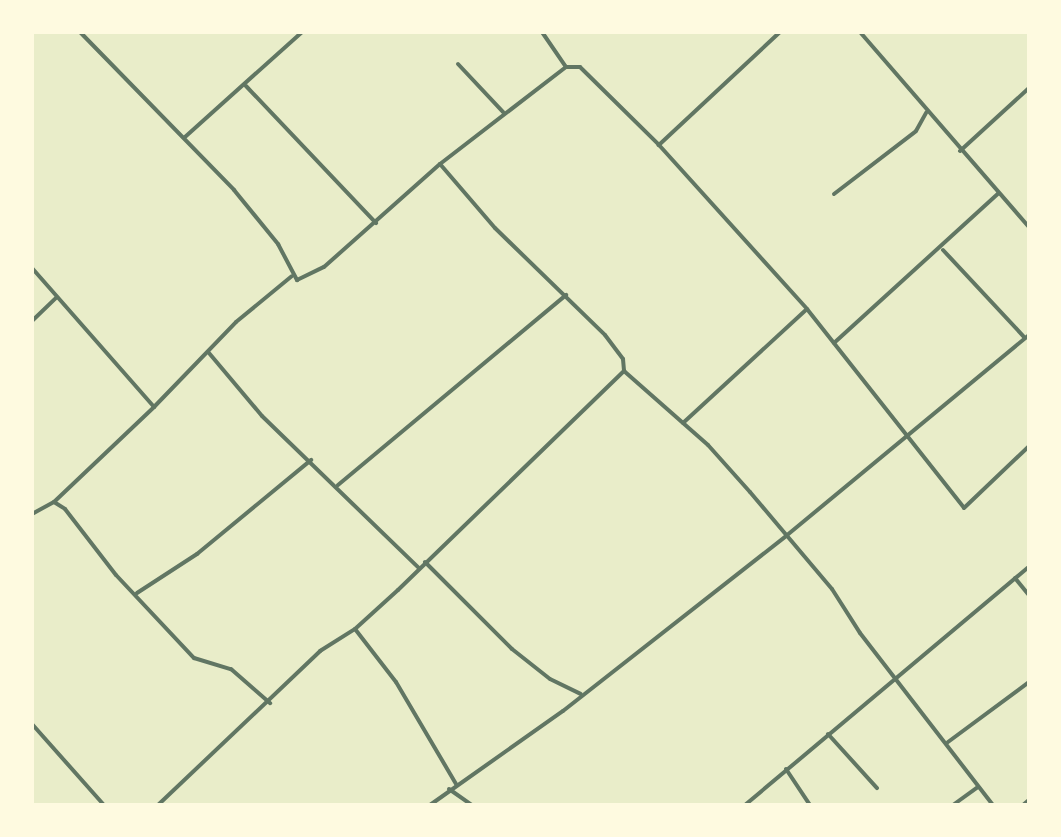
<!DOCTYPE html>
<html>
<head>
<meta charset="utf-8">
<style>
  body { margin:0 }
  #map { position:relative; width:1061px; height:837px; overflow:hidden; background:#e9edc9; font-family:"Asap Condensed",sans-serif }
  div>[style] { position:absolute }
  .minor>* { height:4px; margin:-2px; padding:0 2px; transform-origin:2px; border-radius:2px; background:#617663 }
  span { translate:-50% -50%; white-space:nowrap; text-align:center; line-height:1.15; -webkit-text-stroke:6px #fefae0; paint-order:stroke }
  .frame { position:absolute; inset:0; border:34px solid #fefae0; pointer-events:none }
</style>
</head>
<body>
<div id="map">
  <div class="minor">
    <div style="left:80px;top:32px;width:221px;rotate:45.7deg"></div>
    <div style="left:234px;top:190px;width:70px;rotate:50.8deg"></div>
    <div style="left:278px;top:244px;width:41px;rotate:62.2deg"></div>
    <div style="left:297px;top:280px;width:30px;rotate:-26deg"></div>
    <div style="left:324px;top:267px;width:155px;rotate:-41.6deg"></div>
    <div style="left:440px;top:164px;width:159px;rotate:-37.6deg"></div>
    <div style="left:566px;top:67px;width:14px"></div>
    <div style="left:580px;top:67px;width:111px;rotate:44.6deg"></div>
    <div style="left:542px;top:32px;width:42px;rotate:55.6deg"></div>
    <div style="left:780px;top:32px;width:166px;rotate:137deg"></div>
    <div style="left:659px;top:145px;width:221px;rotate:47.9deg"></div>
    <div style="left:807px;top:309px;width:253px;rotate:51.7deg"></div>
    <div style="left:964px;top:508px;width:90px;rotate:-43.6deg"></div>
    <div style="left:860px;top:32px;width:258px;rotate:49.1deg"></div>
    <div style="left:458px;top:64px;width:66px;rotate:46.8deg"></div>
    <div style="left:246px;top:86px;width:189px;rotate:46.5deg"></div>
    <div style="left:185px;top:137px;width:157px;rotate:-41.9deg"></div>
    <div style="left:960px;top:151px;width:93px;rotate:-42.4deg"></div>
    <div style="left:440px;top:164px;width:84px;rotate:49.3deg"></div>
    <div style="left:495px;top:228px;width:153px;rotate:44.2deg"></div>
    <div style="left:605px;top:335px;width:30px;rotate:53deg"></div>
    <div style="left:623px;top:359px;width:12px;rotate:85deg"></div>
    <div style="left:834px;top:194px;width:103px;rotate:-37.5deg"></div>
    <div style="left:916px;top:131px;width:21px;rotate:-61deg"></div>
    <div style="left:943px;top:250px;width:120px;rotate:47deg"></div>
    <div style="left:32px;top:268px;width:185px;rotate:48.7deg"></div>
    <div style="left:154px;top:407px;width:118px;rotate:-46deg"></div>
    <div style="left:236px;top:322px;width:72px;rotate:-39.4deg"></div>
    <div style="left:32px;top:321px;width:33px;rotate:-44deg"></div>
    <div style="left:834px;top:343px;width:222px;rotate:-42.3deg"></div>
    <div style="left:209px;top:353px;width:82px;rotate:49.9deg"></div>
    <div style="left:262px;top:416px;width:219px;rotate:44.1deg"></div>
    <div style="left:683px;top:423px;width:168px;rotate:-42.6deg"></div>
    <div style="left:338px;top:485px;width:297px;rotate:-39.8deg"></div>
    <div style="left:54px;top:502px;width:138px;rotate:-43.5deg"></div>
    <div style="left:32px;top:514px;width:25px;rotate:-29deg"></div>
    <div style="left:54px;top:502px;width:13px;rotate:32deg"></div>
    <div style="left:65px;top:509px;width:83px;rotate:52.3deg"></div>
    <div style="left:116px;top:575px;width:114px;rotate:46.8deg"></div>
    <div style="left:194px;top:658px;width:39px;rotate:17deg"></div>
    <div style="left:231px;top:669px;width:52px;rotate:41.1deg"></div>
    <div style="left:425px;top:562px;width:123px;rotate:45deg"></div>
    <div style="left:512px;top:649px;width:48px;rotate:38.3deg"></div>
    <div style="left:550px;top:679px;width:34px;rotate:26deg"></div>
    <div style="left:1015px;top:578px;width:22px;rotate:51deg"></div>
    <div style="left:137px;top:593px;width:72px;rotate:-33deg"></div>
    <div style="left:197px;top:554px;width:148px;rotate:-39.5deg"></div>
    <div style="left:355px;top:629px;width:67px;rotate:52.3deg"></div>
    <div style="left:396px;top:682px;width:118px;rotate:59.5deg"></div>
    <div style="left:32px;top:724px;width:108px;rotate:48.4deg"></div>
    <div style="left:828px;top:734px;width:73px;rotate:47.8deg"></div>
    <div style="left:948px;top:742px;width:101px;rotate:-36.5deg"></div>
    <div style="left:786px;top:769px;width:43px;rotate:56.3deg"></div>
    <div style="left:449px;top:789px;width:28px;rotate:35deg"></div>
    <div style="left:158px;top:805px;width:224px;rotate:-43.5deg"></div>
    <div style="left:320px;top:651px;width:41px;rotate:-32.2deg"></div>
    <div style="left:355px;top:629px;width:58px;rotate:-42.2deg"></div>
    <div style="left:398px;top:590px;width:315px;rotate:-44.1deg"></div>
    <div style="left:624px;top:371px;width:112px;rotate:41.4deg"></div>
    <div style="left:708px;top:445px;width:63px;rotate:48.2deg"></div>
    <div style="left:750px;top:492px;width:127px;rotate:49.8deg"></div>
    <div style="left:832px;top:589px;width:52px;rotate:57.5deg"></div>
    <div style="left:860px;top:633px;width:217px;rotate:52.3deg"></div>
    <div style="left:430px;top:805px;width:163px;rotate:-35.3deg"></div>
    <div style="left:563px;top:711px;width:283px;rotate:-38.1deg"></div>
    <div style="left:786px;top:536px;width:315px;rotate:-39.6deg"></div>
    <div style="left:745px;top:805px;width:371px;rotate:-40deg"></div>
    <div style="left:953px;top:805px;width:31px;rotate:-36deg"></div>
    <div style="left:1023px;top:805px;width:8px;rotate:-40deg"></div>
  </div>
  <div class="frame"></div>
</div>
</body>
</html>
